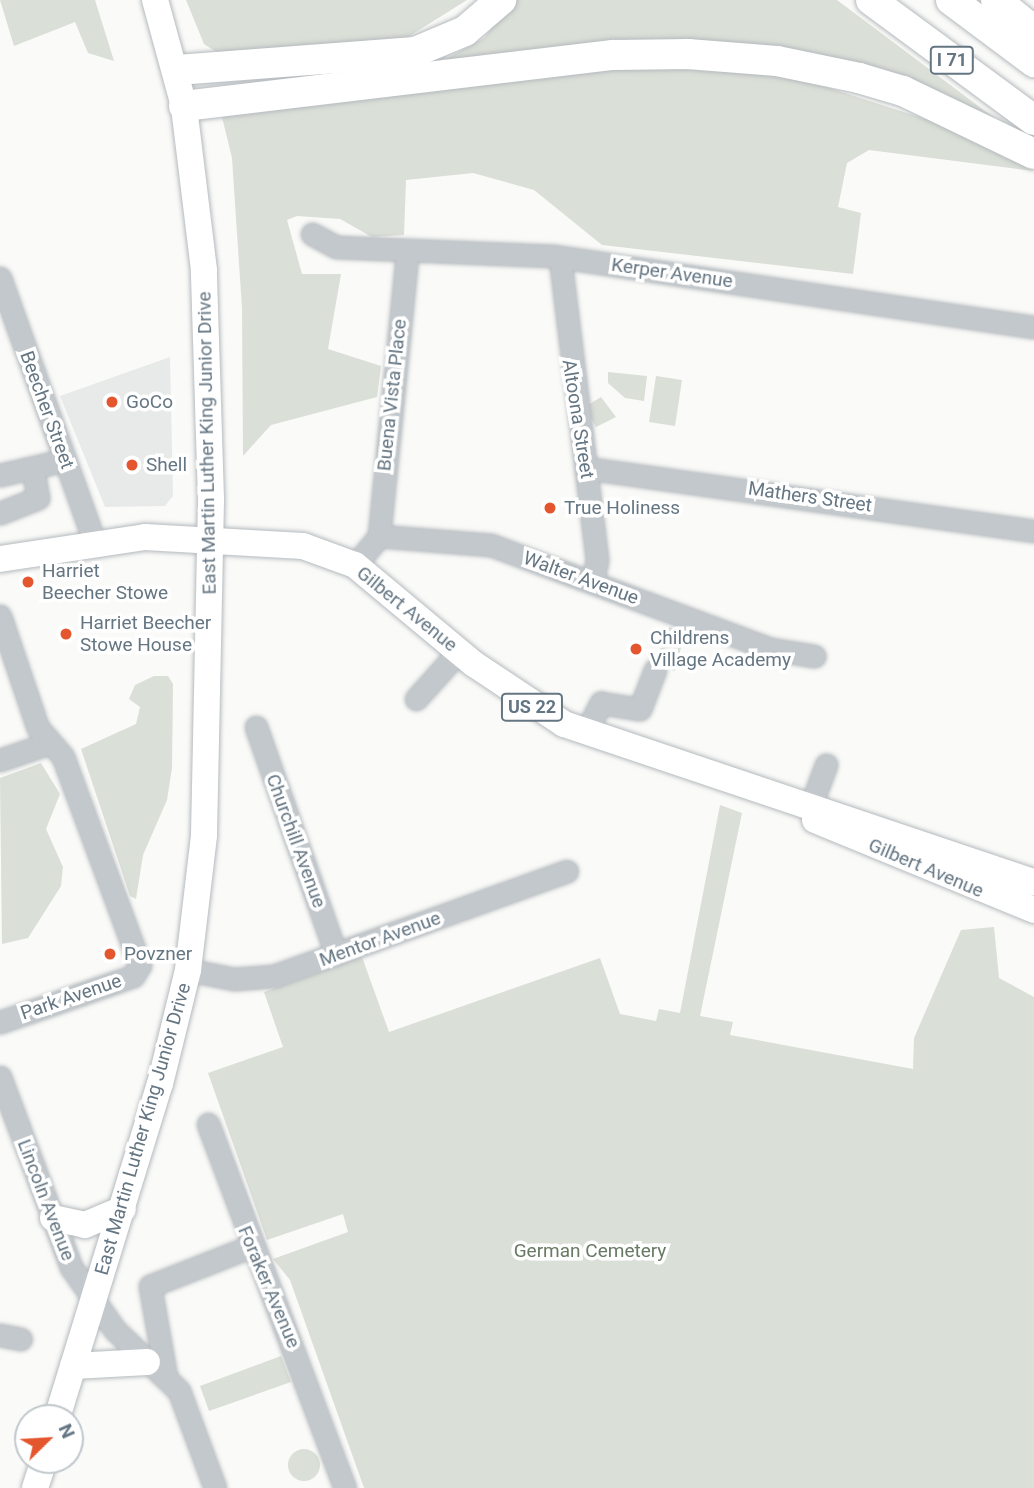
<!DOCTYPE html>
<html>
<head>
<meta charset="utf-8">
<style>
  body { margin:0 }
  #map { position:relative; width:1034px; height:1488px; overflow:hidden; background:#fafaf8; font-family:Roboto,sans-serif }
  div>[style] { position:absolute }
  .built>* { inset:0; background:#e8e9e9 }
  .green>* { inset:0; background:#dadfd7 }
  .round { border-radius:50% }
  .roads { filter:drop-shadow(0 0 2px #b5babe) drop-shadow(0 0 2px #b5babe) }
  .minor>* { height:21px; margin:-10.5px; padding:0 10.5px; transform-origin:10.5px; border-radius:10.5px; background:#c3c8cc }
  .major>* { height:26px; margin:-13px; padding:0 13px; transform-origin:13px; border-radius:13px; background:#fff }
  .highway>* { height:30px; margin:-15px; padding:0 15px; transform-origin:15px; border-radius:15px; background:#fff }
  .dots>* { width:19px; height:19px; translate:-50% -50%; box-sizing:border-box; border:4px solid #fff; border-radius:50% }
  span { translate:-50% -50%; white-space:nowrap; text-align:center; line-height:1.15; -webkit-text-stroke:7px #fff; paint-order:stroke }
  .shield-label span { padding:2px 5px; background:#fff; border:2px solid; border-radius:5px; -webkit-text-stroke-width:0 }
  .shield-label { font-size:18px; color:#657683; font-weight:700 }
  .street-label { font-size:19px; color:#657683 }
  .poi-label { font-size:19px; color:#657683 }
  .left { translate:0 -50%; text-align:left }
  .park-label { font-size:19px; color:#687a64 }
  .north { position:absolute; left:14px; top:1404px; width:70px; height:70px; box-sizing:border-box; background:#fff; border:2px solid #c1c8cd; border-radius:50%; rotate:66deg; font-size:19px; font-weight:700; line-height:28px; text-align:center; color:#657683 }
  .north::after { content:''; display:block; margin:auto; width:24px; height:32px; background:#e4572e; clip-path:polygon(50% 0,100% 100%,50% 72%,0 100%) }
</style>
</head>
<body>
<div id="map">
  <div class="built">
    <div style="clip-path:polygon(170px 357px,173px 496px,165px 506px,105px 507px,60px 396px)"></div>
  </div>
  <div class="green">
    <div style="clip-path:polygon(0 0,95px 0,114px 61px,88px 53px,75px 22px,14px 46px)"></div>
    <div style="clip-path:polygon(186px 0,467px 0,408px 37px,221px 55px,204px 44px)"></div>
    <div style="clip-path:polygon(513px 0,837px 0,993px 117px,990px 122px,812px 56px,435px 65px,484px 38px)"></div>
    <div style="clip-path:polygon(604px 65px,792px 76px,997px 142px,1033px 171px,869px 150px,847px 163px,838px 207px,861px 213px,853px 274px,602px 245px,534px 190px,473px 173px,406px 180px,404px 235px,372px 237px,340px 219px,297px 216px,287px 220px,302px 274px,341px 274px,328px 349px,381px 366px,377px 397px,271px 425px,243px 456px,242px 308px,232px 158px,222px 117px,237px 109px)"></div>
    <div style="clip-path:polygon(608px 372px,647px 376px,644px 401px,625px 398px,608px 383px)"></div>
    <div style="clip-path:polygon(656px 376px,682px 380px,675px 426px,649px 422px)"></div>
    <div style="clip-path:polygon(601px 397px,616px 417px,596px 427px,585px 407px)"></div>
    <div style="clip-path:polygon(666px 626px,685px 632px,675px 671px,656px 666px)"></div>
    <div style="clip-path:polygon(154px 676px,168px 676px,173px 684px,172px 768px,167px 800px,143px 855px,136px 899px,130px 896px,81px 749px,136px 724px,140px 707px,129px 699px,135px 685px)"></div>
    <div style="clip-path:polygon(41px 763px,60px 794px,46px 829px,63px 867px,61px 886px,28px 938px,2px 944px,0 778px)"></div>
    <div style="clip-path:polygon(720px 805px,742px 813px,700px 1016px,733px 1022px,730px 1035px,913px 1069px,914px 1038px,961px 930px,994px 927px,999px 978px,1034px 997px,1034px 1488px,364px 1488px,290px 1280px,273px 1259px,348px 1232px,343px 1214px,267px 1240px,208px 1073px,283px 1047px,264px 992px,362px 957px,389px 1032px,600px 958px,620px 1014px,656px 1021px,659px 1009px,680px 1013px)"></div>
    <div style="clip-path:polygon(281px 1356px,291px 1382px,209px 1411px,200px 1386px)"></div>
    <div class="round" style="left:288px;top:1449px;width:32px;height:32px"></div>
  </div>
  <div class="roads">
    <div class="minor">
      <div style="left:312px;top:234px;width:27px;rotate:28deg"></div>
      <div style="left:336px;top:247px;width:217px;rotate:2.4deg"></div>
      <div style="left:553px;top:256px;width:486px;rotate:8.4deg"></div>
      <div style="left:560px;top:258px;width:304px;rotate:83deg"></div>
      <div style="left:597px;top:560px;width:20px;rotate:101deg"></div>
      <div style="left:0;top:278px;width:279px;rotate:70.3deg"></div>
      <div style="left:586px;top:468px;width:452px;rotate:8deg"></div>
      <div style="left:0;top:475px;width:67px;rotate:-13deg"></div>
      <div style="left:0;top:513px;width:41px;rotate:-21.5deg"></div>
      <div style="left:38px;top:498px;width:29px;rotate:-100deg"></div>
      <div style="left:379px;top:536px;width:283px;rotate:-84.3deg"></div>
      <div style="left:355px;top:565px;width:38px;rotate:-50deg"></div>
      <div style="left:379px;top:536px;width:112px;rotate:4.6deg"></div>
      <div style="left:491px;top:545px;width:299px;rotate:20.4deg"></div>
      <div style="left:771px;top:649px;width:44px;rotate:9.2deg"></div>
      <div style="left:0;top:616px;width:118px;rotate:71.3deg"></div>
      <div style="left:38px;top:728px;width:38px;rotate:49deg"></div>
      <div style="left:63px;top:757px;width:222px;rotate:69.7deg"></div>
      <div style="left:140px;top:965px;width:13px;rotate:122deg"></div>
      <div style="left:133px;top:976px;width:141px;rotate:160.9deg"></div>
      <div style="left:416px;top:699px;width:64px;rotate:-48.1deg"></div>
      <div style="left:256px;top:727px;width:241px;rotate:70.6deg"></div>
      <div style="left:586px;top:732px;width:33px;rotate:-63deg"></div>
      <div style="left:601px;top:703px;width:39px;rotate:9deg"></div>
      <div style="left:640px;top:709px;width:42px;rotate:-69deg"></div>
      <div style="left:0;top:760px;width:53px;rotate:-18.8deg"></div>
      <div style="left:811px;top:805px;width:43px;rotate:-69.4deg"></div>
      <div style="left:188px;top:970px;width:47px;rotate:11.1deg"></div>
      <div style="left:234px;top:979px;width:40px;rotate:-4.3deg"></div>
      <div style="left:274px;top:976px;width:311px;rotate:-19.7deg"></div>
      <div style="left:0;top:1077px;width:203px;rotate:69.5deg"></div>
      <div style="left:71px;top:1267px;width:77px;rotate:55.1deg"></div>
      <div style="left:115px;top:1330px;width:88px;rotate:43.6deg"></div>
      <div style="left:179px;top:1391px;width:103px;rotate:69.6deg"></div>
      <div style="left:208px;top:1124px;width:389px;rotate:69.4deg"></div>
      <div style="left:0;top:1335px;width:21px;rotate:11deg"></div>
      <div style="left:166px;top:1377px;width:92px;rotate:-100deg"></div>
      <div style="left:150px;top:1286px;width:106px;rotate:-21.5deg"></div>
    </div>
    <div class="major">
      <div style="left:0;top:559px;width:147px;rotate:-8.6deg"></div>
      <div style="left:145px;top:537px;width:158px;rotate:3.3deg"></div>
      <div style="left:303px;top:546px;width:55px;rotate:20.1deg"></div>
      <div style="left:355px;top:565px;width:155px;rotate:39.8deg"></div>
      <div style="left:474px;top:664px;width:108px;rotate:33.7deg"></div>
      <div style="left:564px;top:724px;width:496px;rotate:18.6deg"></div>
      <div style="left:815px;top:820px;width:237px;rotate:22.3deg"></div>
      <div style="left:53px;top:1218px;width:33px;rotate:12deg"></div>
      <div style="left:85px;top:1225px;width:41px;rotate:-22.8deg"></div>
      <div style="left:73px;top:1366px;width:74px;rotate:-3.1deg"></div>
      <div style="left:57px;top:1418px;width:350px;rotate:-72.9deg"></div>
      <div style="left:160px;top:1084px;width:117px;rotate:-76.2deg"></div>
      <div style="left:188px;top:970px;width:136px;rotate:-83.2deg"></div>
      <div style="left:204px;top:835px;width:336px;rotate:-88.8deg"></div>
      <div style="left:211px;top:499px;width:229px;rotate:-91.8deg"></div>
      <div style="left:204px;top:270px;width:165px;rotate:-97deg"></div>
      <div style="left:184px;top:106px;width:110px;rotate:-105.3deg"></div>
      <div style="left:35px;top:1488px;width:29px;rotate:-72deg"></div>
    </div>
    <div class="highway">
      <div style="left:871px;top:0;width:202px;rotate:36.4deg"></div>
      <div style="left:951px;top:0;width:104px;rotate:36.8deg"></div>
      <div style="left:996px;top:0;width:49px;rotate:39.2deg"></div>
      <div style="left:177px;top:70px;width:239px;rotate:-4.3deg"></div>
      <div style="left:415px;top:52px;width:54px;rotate:-22.8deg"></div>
      <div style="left:465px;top:31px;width:48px;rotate:-40.7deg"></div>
      <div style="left:184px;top:106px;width:432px;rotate:-6.8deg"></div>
      <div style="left:613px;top:55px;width:75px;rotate:-0.8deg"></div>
      <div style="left:688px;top:54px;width:89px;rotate:4.5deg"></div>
      <div style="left:777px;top:61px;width:84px;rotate:11.7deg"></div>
      <div style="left:859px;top:78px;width:46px;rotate:16.5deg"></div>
      <div style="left:903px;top:91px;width:145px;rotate:25.7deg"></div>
    </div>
  </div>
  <div class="dots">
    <div style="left:112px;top:402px;background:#e4572e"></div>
    <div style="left:132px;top:465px;background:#e4572e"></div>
    <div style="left:550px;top:508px;background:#e4572e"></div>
    <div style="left:28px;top:582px;background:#e4572e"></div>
    <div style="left:66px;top:634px;background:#e4572e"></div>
    <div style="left:636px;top:649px;background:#e4572e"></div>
    <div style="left:110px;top:954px;background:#e4572e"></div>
  </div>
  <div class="shield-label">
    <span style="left:952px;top:60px">I 71</span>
    <span style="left:532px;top:707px">US 22</span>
  </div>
  <div class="street-label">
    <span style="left:672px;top:273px;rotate:8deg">Kerper Avenue</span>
    <span style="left:392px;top:395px;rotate:-84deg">Buena Vista Place</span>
    <span style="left:47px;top:410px;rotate:70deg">Beecher Street</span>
    <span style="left:578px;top:419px;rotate:81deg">Altoona Street</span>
    <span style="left:207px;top:443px;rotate:-91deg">East Martin Luther King Junior Drive</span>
    <span style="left:810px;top:497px;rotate:8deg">Mathers Street</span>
    <span style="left:581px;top:578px;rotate:20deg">Walter Avenue</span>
    <span style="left:407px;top:609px;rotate:39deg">Gilbert Avenue</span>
    <span style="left:296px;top:841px;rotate:70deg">Churchill Avenue</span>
    <span style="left:926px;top:868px;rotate:23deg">Gilbert Avenue</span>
    <span style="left:380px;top:939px;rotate:-20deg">Mentor Avenue</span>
    <span style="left:71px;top:997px;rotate:-19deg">Park Avenue</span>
    <span style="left:143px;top:1129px;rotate:-74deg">East Martin Luther King Junior Drive</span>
    <span style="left:46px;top:1200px;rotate:69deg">Lincoln Avenue</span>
    <span style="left:269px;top:1287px;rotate:67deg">Foraker Avenue</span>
  </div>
  <div class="poi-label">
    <span class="left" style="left:126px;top:402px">GoCo</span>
    <span class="left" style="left:146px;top:465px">Shell</span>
    <span class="left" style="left:564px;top:508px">True Holiness</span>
    <span class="left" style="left:42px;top:582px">Harriet<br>Beecher Stowe</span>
    <span class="left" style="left:80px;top:634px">Harriet Beecher<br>Stowe House</span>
    <span class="left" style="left:650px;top:649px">Childrens<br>Village Academy</span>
    <span class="left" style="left:124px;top:954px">Povzner</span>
  </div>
  <div class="park-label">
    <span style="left:590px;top:1251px">German Cemetery</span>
  </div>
  <div class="north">N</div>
</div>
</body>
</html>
